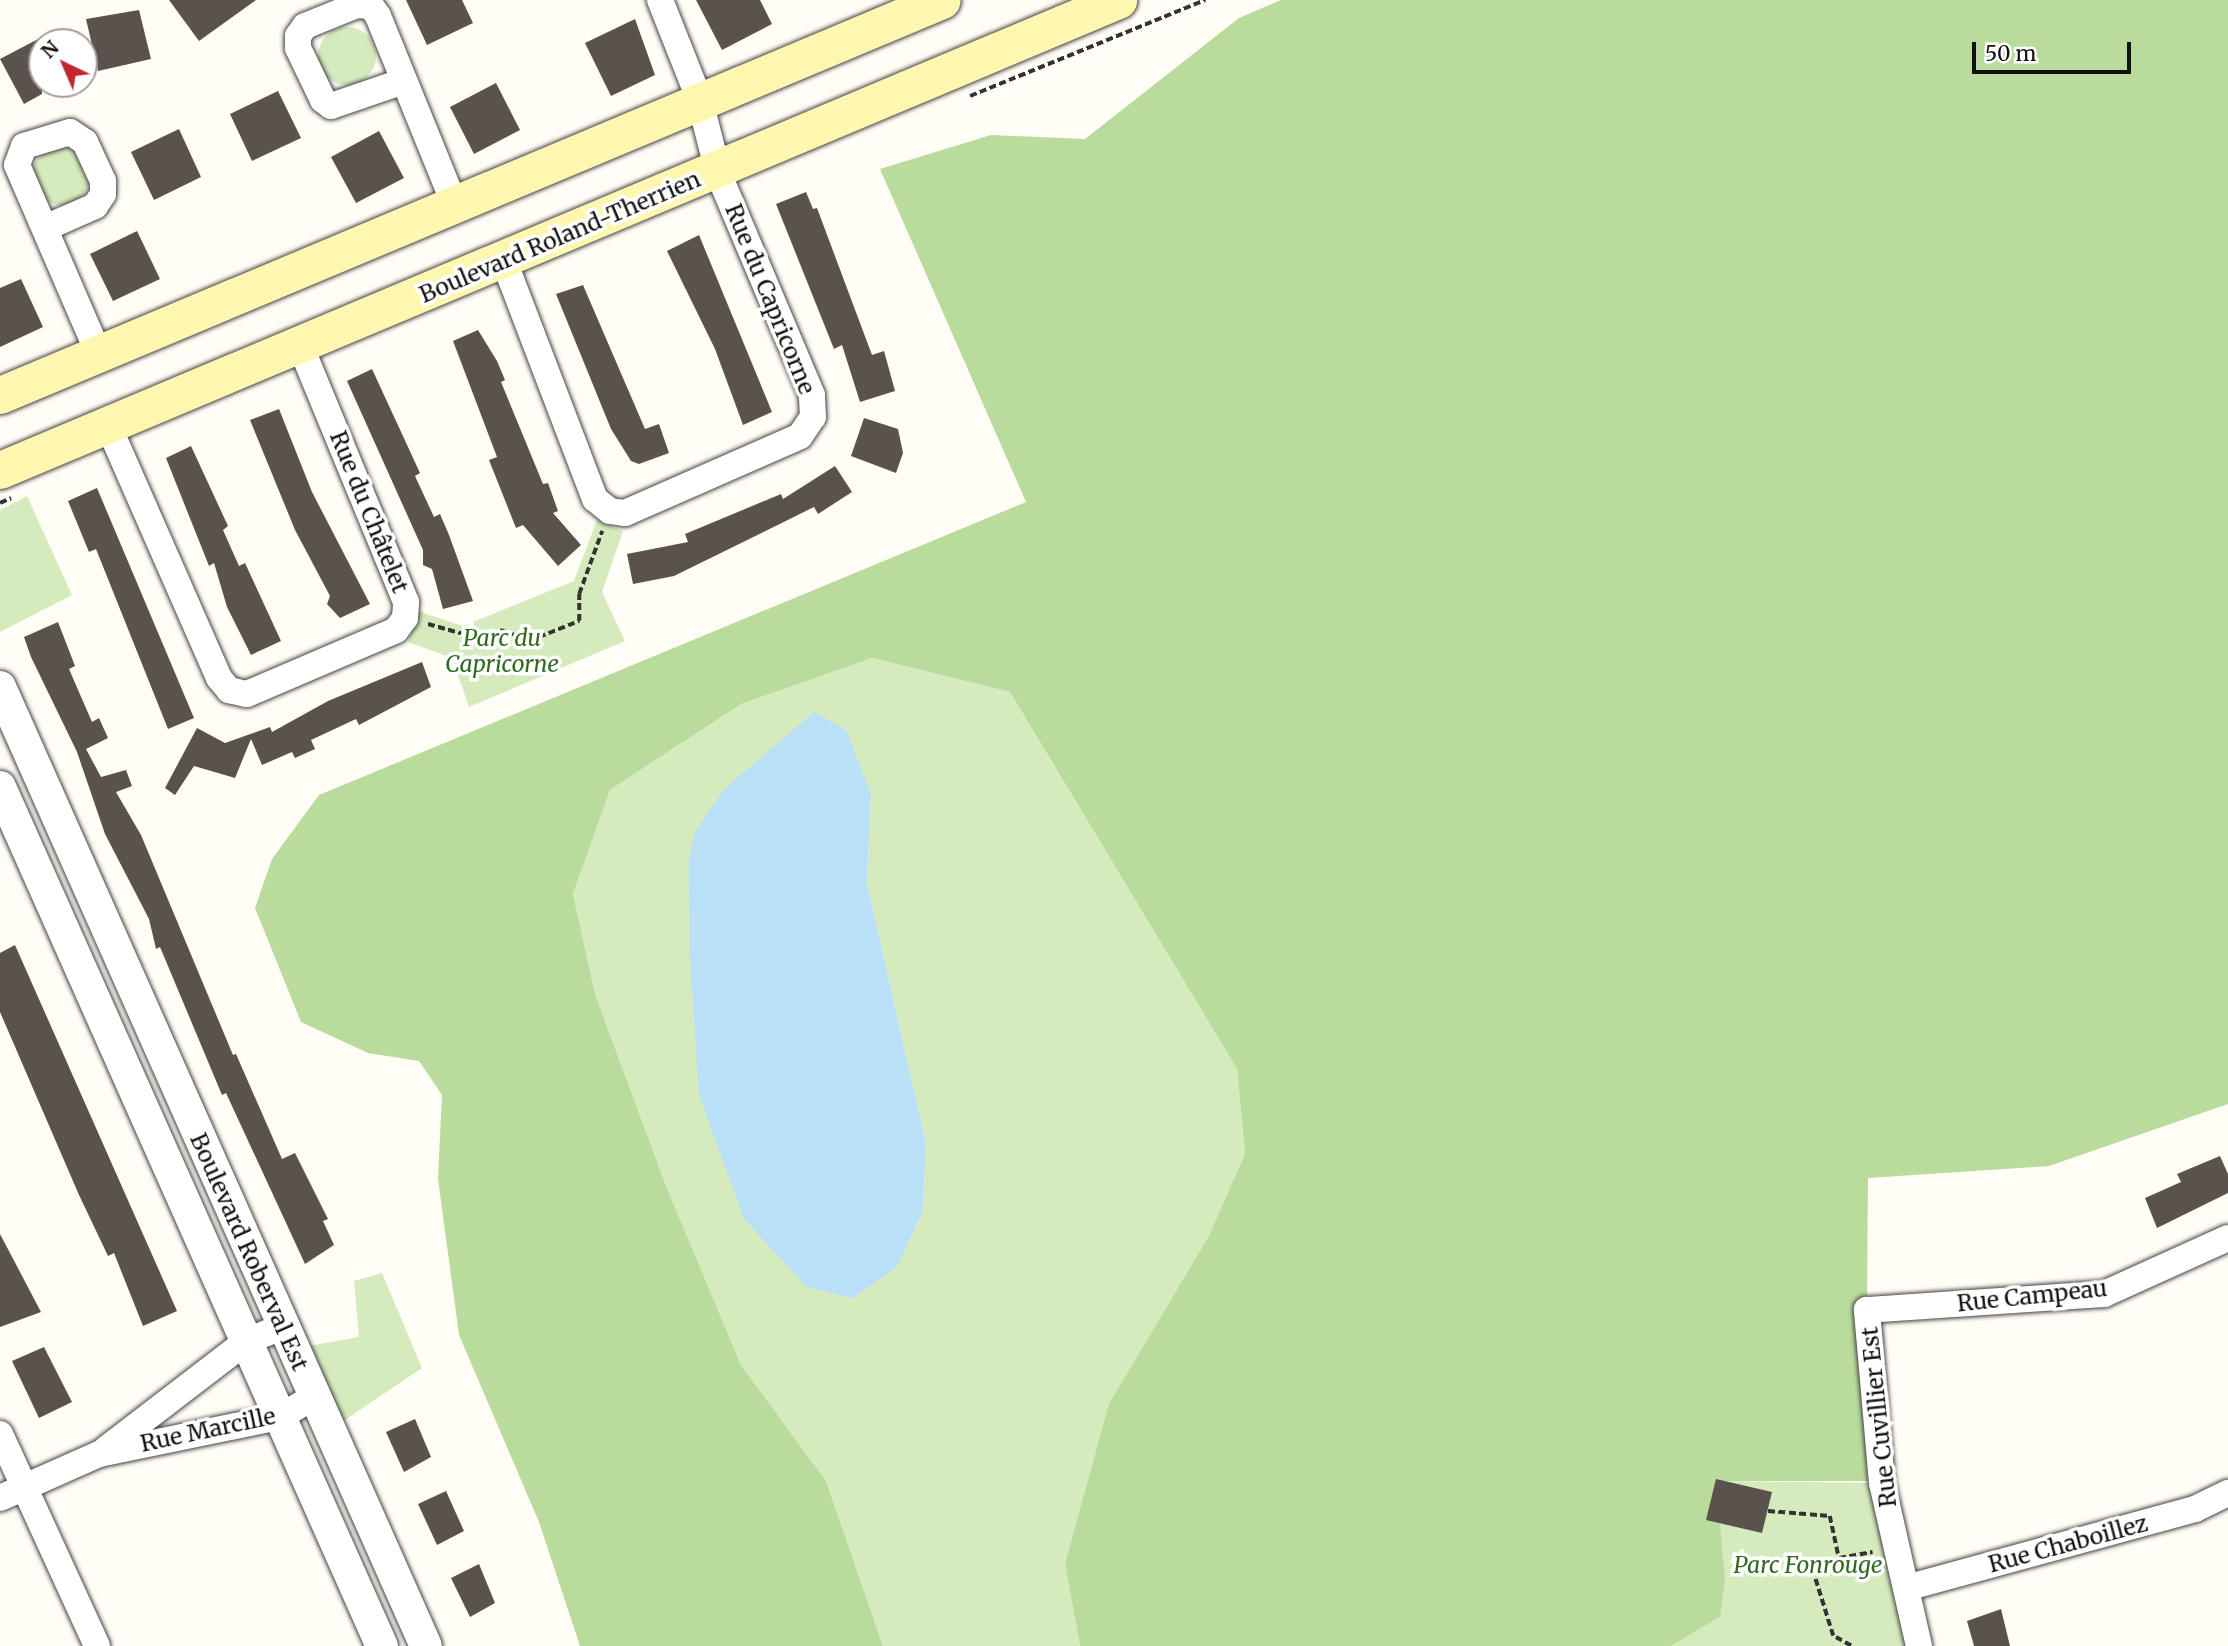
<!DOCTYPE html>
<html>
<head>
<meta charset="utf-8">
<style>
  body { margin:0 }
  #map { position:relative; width:2228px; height:1646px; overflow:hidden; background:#fffdf5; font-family:Merriweather,serif }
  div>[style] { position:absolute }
  .green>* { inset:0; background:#d5ebbd }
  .round { border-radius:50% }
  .forest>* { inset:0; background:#b9dc9c }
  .water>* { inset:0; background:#b9e0f7 }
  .building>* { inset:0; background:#5a524d }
  .path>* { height:3.5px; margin-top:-1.75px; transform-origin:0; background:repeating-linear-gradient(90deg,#333 0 7px,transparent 0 10.5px) }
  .roads { filter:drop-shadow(0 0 2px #444) drop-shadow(0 0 2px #444) }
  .minor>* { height:26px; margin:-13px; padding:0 13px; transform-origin:13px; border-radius:13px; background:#fff }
  .tertiary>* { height:32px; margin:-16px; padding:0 16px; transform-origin:16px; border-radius:16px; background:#fff }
  .secondary>* { height:37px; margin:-18.5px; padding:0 18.5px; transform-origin:18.5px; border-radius:18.5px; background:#fff6b0 }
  span { translate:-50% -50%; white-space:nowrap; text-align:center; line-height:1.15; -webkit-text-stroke:7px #fff; paint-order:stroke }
  .street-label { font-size:23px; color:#111 }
  .park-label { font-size:23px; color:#2f6b1f; font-style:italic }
  .north { position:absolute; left:28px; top:28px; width:70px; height:70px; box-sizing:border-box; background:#fff; border:2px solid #a0a0a0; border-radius:50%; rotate:316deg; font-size:19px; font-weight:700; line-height:28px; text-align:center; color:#111 }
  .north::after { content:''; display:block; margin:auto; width:24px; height:32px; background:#c4262e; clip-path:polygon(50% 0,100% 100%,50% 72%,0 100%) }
  .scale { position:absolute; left:1972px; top:42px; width:159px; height:32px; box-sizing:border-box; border:4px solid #111; border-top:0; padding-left:9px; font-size:21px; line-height:24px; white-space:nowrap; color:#111; -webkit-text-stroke:5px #fff; paint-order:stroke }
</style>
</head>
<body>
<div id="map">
  <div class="green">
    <div class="round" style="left:318px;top:27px;width:58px;height:58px"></div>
    <div class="round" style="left:32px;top:147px;width:58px;height:58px"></div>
    <div style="clip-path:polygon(27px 496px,72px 595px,0 632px,0 510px)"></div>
    <div style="clip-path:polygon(597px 520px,623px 531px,602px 592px,625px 641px,469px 707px,452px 658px,408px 642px,418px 611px,463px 626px,574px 581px)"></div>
    <div style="clip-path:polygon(evenodd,872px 658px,1010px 692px,1237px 1069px,1245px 1155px,1065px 1564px,1080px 1646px,883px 1646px,826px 1481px,741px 1365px,666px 1186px,595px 994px,573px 894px,610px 790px,741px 704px,872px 658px,871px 794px,867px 883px,926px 1143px,923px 1211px,897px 1267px,695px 832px,871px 794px)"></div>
    <div style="clip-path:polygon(382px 1273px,422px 1368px,342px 1422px,309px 1346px,359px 1337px,354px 1281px)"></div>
    <div style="clip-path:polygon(1716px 1481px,1882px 1483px,1919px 1646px,1671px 1646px,1720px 1617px)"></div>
  </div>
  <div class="forest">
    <div style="clip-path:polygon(1281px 0,2228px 0,2228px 1104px,2049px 1166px,1868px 1178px,1867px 1310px,1879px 1481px,1716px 1481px,1725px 1579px,1720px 1617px,1671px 1646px,1080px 1646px,1065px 1564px,1109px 1404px,1209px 1236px,1245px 1154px,1237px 1069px,1010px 692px,872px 658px,741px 704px,610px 790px,573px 894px,595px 994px,666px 1186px,741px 1365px,826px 1481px,883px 1646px,580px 1646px,539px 1522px,459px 1335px,438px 1179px,442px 1095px,419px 1061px,368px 1053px,301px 1022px,255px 908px,272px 859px,319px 795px,1026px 502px,880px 169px,991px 135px,1085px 139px,1239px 18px)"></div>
  </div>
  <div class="water">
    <div style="clip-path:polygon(814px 712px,846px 730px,871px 794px,867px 883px,926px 1143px,923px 1211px,897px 1267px,853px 1298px,807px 1287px,744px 1219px,699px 1095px,690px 959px,689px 858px,695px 832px,724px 789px)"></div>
  </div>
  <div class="building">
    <div style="clip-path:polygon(169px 0,256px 0,199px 41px)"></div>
    <div style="clip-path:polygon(406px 0,462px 0,473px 23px,427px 45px)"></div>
    <div style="clip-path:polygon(696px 0,760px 0,772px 24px,722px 50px)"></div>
    <div style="clip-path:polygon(139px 10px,151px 59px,98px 71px,86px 19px)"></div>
    <div style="clip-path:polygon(635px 19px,655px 75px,611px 96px,585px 43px)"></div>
    <div style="clip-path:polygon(42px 37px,42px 94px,24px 104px,0 59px)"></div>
    <div style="clip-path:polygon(496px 83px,520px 130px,474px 154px,450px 107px)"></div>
    <div style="clip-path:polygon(278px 91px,301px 138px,252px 161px,230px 114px)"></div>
    <div style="clip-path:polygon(179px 129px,201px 177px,154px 200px,131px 152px)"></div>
    <div style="clip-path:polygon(379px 131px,404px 178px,356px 203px,331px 157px)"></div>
    <div style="clip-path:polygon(806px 192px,813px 209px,817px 208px,872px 355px,884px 351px,895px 391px,860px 402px,842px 345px,834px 349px,776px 204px)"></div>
    <div style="clip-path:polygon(137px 231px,160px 279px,113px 301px,90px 254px)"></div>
    <div style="clip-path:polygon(699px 235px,772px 412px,743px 425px,715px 349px,667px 251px)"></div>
    <div style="clip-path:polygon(21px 279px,43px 327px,0 347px,0 288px)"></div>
    <div style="clip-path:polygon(583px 285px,645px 429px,659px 424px,669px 453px,639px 464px,631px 461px,611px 429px,556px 294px)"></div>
    <div style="clip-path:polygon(478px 330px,497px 361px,505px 380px,501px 382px,543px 484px,548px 483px,558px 511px,553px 513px,581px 545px,558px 566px,523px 525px,516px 528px,489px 460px,497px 457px,453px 341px)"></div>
    <div style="clip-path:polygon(372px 369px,420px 473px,415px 476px,434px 517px,440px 514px,449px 535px,473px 601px,443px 609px,432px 569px,423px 565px,423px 550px,347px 381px)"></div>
    <div style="clip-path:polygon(279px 409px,312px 492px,370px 604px,340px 618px,327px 604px,330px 596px,295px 530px,250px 420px)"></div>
    <div style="clip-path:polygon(864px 418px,898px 429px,903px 453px,896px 473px,851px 456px)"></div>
    <div style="clip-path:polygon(191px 446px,228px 526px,223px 530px,239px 566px,245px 563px,281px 641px,251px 655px,227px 607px,214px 563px,209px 566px,166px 458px)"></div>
    <div style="clip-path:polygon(835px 466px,852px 492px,818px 514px,814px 507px,674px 576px,633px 584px,627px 554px,688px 542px,685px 534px,781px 494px,783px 499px)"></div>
    <div style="clip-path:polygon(97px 488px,194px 718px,168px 729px,96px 549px,89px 552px,68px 501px)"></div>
    <div style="clip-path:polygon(58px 622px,75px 666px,69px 669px,92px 722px,99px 718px,108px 738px,86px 749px,101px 777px,126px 770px,132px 786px,116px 792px,141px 835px,233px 1055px,236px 1054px,282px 1159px,295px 1153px,328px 1219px,323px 1221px,334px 1245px,305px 1264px,226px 1093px,222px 1095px,160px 947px,156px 949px,149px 919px,105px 834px,77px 752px,31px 657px,24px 637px)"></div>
    <div style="clip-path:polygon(422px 662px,431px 687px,359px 725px,356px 719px,311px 740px,315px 749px,295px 758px,292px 752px,262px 765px,251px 739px,235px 778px,194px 766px,175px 795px,165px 788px,197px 728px,225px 743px,270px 727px,272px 732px,328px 701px)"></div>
    <div style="clip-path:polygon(15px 945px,177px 1311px,143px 1326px,114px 1253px,108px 1256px,79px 1195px,0 1012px,0 953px)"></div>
    <div style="clip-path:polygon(2220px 1156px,2228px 1174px,2228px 1193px,2157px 1228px,2145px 1198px,2181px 1182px,2177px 1174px)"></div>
    <div style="clip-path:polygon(0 1234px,41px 1312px,0 1327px)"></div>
    <div style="clip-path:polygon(44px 1347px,72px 1402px,39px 1418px,12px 1361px)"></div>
    <div style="clip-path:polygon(415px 1419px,431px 1457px,404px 1472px,386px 1432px)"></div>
    <div style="clip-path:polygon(1716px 1479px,1772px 1492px,1762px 1533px,1706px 1520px)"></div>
    <div style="clip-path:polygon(446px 1491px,464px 1531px,437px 1545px,418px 1504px)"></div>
    <div style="clip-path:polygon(479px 1564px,495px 1603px,470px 1617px,451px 1578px)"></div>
    <div style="clip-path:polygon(2001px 1609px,2010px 1646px,1974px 1646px,1967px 1621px)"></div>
  </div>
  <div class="path">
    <div style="left:970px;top:96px;width:254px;rotate:-22.2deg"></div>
    <div style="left:0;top:503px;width:12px;rotate:-24deg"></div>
    <div style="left:428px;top:624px;width:55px;rotate:15.8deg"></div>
    <div style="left:481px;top:639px;width:23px;rotate:-23deg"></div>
    <div style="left:502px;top:630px;width:29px;rotate:22deg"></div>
    <div style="left:529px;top:641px;width:54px;rotate:-21.8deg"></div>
    <div style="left:579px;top:621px;width:27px;rotate:-90deg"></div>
    <div style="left:579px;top:594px;width:67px;rotate:-69.9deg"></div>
    <div style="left:1768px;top:1511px;width:62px;rotate:4.6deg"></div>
    <div style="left:1830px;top:1516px;width:43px;rotate:77.9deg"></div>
    <div style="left:1851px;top:1646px;width:21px;rotate:-151deg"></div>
    <div style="left:1833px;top:1636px;width:64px;rotate:-107.3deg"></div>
    <div style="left:1814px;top:1575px;width:30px;rotate:-34deg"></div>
    <div style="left:1839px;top:1558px;width:34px;rotate:-10deg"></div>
  </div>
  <div class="roads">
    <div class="minor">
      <div style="left:404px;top:81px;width:77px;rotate:161.1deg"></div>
      <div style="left:331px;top:106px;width:10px;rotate:-143deg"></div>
      <div style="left:323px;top:100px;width:58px;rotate:-115.7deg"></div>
      <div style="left:298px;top:48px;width:12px;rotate:-90deg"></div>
      <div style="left:298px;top:36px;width:12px;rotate:-55deg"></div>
      <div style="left:305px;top:26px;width:56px;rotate:-22deg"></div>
      <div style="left:357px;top:5px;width:14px;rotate:4deg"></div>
      <div style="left:371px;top:6px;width:12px;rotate:55deg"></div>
      <div style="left:378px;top:16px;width:202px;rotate:67.9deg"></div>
      <div style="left:45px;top:228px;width:55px;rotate:-23.7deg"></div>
      <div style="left:95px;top:206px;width:14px;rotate:-56deg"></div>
      <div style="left:103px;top:194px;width:13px;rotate:-90deg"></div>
      <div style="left:103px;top:181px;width:43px;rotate:-114.8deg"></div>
      <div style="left:85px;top:142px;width:18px;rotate:-146deg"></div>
      <div style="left:70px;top:132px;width:48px;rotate:163.1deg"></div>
      <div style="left:24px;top:146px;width:20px;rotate:110deg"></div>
      <div style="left:17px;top:165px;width:204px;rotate:66.6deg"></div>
      <div style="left:504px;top:261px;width:255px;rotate:69.1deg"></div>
      <div style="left:595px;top:499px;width:19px;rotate:39deg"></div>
      <div style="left:610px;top:511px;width:15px;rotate:8deg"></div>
      <div style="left:625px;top:513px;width:191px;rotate:-23.7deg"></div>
      <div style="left:800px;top:436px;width:23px;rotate:-56deg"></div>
      <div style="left:813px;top:417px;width:22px;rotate:-93deg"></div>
      <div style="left:812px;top:395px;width:242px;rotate:-112.9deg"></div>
      <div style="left:718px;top:172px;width:73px;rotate:-104.2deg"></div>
      <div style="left:700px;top:101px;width:109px;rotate:-111.6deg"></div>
      <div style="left:108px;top:425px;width:276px;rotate:66.3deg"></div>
      <div style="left:219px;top:678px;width:16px;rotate:50deg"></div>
      <div style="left:229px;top:690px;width:18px;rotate:13deg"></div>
      <div style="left:247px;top:694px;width:162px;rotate:-23.2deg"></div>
      <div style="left:396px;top:630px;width:15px;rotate:-53deg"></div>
      <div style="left:405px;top:618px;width:16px;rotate:-86deg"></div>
      <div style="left:406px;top:602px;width:278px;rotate:-112.4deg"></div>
      <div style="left:0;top:1434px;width:233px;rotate:65.4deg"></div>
      <div style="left:106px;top:1449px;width:178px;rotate:-37.5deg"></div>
      <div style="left:247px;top:1341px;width:37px;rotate:-22deg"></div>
      <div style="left:0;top:1498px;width:108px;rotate:-24deg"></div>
      <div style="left:99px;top:1454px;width:185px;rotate:-11.6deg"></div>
      <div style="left:280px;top:1417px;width:39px;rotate:-31deg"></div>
      <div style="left:1906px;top:1588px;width:300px;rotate:-15.3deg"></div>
      <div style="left:2195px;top:1509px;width:37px;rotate:-26deg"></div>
      <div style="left:1919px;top:1646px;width:167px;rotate:-102.8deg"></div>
      <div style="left:1882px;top:1483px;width:174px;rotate:-95deg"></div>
      <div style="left:1867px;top:1310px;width:238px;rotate:-3.9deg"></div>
      <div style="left:2104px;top:1294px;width:136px;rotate:-24.3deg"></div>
    </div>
    <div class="tertiary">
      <div style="left:0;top:687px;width:1049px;rotate:66.05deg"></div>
      <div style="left:0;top:787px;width:940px;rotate:66.03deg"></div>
    </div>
    <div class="secondary">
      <div style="left:0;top:395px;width:1021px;rotate:-22.75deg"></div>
      <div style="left:0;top:470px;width:1213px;rotate:-22.8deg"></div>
    </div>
  </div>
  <div class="street-label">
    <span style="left:560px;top:237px;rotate:-23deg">Boulevard Roland-Therrien</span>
    <span style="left:770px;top:299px;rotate:68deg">Rue du Capricorne</span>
    <span style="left:369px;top:512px;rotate:68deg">Rue du Châtelet</span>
    <span style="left:249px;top:1252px;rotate:66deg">Boulevard Roberval Est</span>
    <span style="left:2032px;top:1296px;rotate:-6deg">Rue Campeau</span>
    <span style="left:1879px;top:1417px;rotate:-96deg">Rue Cuvillier Est</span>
    <span style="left:208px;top:1430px;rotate:-12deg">Rue Marcille</span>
    <span style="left:2068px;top:1544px;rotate:-15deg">Rue Chaboillez</span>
  </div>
  <div class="park-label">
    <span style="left:502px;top:651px">Parc du<br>Capricorne</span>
    <span style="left:1808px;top:1565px">Parc Fonrouge</span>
  </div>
  <div class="north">N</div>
  <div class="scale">50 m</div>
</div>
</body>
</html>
